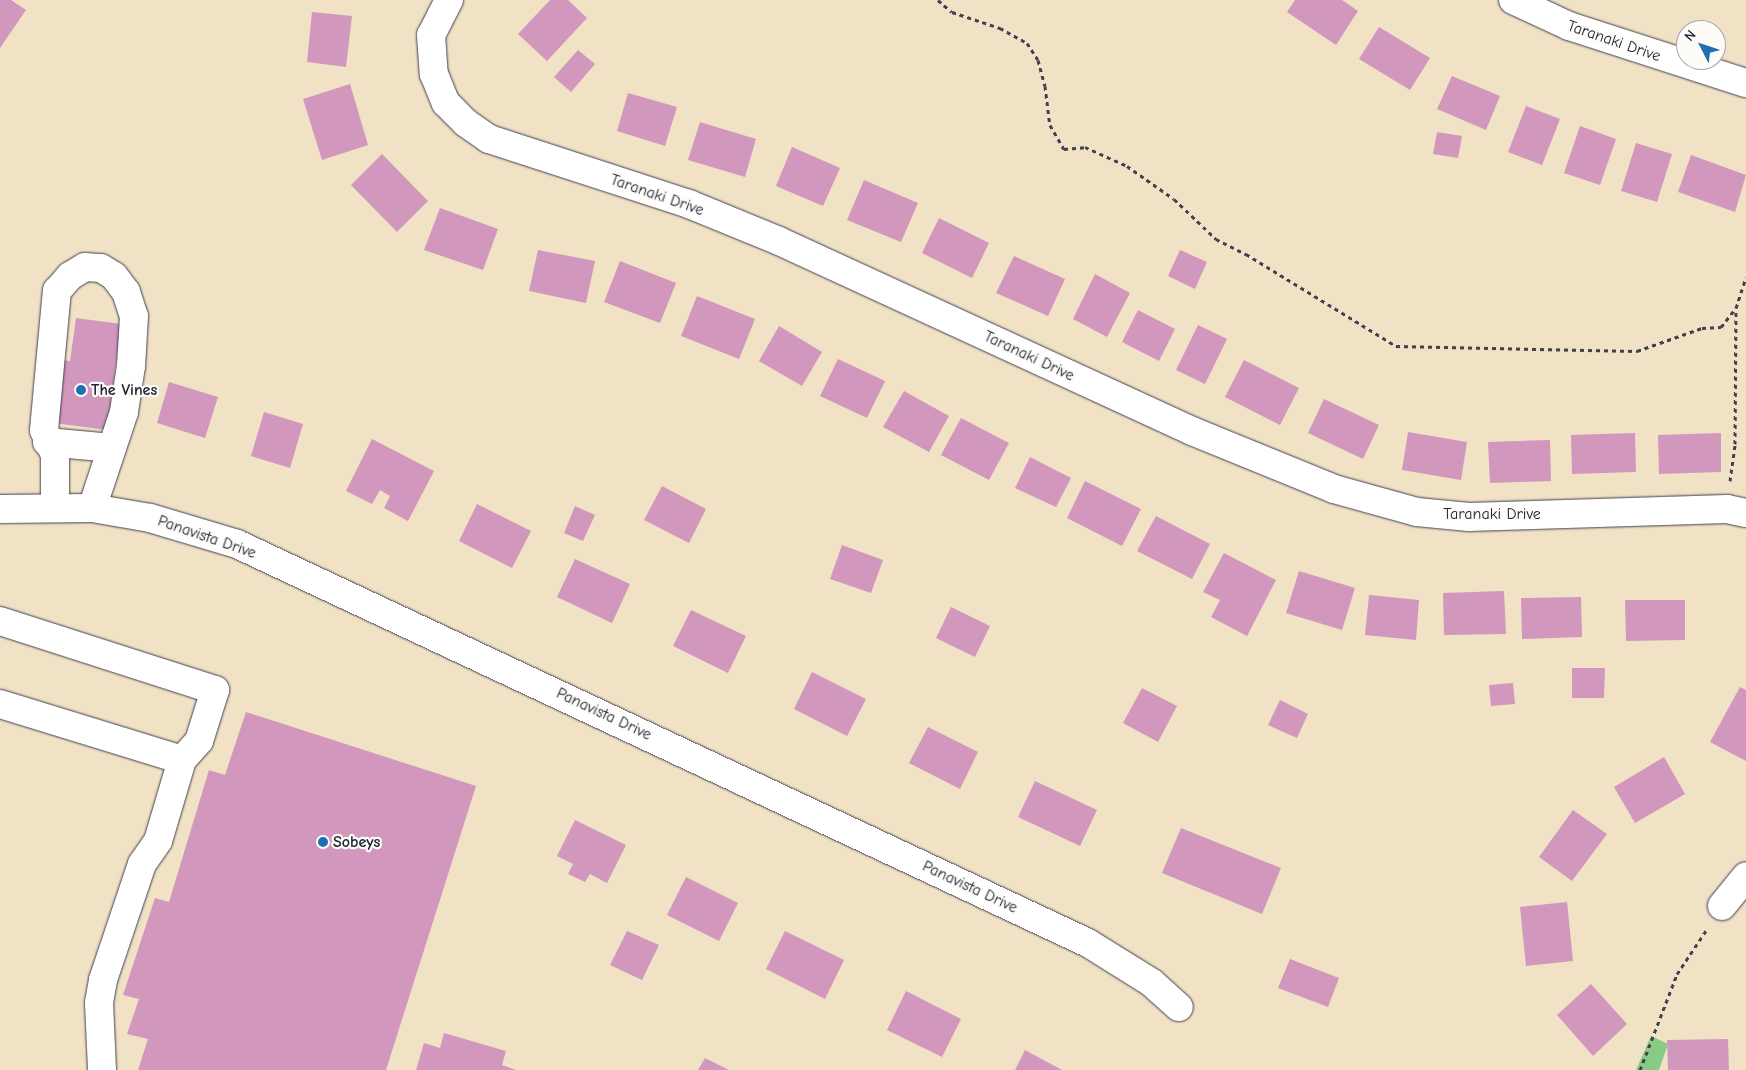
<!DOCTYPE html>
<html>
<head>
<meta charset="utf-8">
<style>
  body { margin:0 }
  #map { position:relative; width:1746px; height:1070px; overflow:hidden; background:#f1e2c5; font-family:"Comic Neue",sans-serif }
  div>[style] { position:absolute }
  .green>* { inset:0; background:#87cb84 }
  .building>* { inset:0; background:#d197bc }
  .path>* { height:3px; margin-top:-1.5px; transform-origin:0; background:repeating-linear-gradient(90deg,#413f50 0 4px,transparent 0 8px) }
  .roads { filter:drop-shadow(0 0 1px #413f50) drop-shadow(0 0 1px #413f50) }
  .minor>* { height:28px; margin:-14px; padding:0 14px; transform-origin:14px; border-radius:14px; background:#fff }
  .dots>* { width:14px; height:14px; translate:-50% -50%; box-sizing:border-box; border:2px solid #fdfcf7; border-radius:50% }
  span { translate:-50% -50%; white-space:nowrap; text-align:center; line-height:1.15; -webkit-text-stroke:4.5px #fdfcf7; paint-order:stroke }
  .street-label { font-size:16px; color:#22223b }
  .poi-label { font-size:16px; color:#22223b; font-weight:700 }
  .left { translate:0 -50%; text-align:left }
  .north { position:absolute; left:1676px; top:20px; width:50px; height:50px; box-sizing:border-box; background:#fdfcf7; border:1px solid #a5a5ac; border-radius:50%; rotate:311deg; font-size:14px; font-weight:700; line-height:20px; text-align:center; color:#22223b }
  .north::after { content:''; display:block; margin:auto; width:18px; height:22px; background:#1f6fb2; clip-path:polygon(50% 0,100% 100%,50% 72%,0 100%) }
</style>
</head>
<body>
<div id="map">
  <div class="green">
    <div style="clip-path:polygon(1651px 1036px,1668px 1044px,1659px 1070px,1636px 1070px)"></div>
  </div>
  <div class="building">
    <div style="clip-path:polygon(0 0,11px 0,26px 10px,0 48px)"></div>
    <div style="clip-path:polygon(550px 0,568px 0,587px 18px,547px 61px,518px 34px)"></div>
    <div style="clip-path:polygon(1295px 0,1342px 0,1358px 11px,1336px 45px,1287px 12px)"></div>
    <div style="clip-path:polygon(312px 12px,352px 16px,346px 67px,307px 62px)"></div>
    <div style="clip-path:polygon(1379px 27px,1430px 58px,1410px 90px,1359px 59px)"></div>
    <div style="clip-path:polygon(578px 50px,595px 64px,571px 92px,554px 77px)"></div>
    <div style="clip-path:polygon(1452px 76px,1500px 96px,1486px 130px,1437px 109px)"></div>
    <div style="clip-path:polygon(350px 84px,368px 145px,322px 160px,303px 99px)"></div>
    <div style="clip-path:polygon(628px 93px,677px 107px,665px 146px,617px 131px)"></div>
    <div style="clip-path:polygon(1526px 106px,1560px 119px,1542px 165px,1508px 152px)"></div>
    <div style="clip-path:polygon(700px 122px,756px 139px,745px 177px,688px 160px)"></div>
    <div style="clip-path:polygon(1580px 126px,1616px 139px,1600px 185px,1564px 173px)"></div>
    <div style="clip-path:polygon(1437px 132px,1462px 136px,1458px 158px,1433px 154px)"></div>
    <div style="clip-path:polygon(1636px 143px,1672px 154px,1657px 202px,1621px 191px)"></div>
    <div style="clip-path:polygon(792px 147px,840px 168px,823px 206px,776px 186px)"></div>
    <div style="clip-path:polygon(382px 154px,428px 201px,397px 232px,351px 185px)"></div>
    <div style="clip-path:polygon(1691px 155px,1746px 175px,1735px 212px,1678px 192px)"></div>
    <div style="clip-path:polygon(864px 180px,918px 203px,901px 242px,847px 220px)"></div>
    <div style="clip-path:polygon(440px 208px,498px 229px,483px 270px,424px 250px)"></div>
    <div style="clip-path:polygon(939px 218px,989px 243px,972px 278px,922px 253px)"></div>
    <div style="clip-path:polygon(538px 250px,595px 261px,586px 303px,529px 291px)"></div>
    <div style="clip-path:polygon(1180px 250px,1207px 262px,1195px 289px,1168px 276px)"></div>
    <div style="clip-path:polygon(1014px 256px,1065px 279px,1048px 316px,996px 293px)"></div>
    <div style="clip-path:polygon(620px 261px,676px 283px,660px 323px,604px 302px)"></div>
    <div style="clip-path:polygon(1095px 274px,1130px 293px,1107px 337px,1073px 319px)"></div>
    <div style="clip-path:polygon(697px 296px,755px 319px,739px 359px,681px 336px)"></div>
    <div style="clip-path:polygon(1138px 310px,1175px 329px,1159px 361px,1122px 342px)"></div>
    <div style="clip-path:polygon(76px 318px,121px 324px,107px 430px,54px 423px,62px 360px,70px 361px)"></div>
    <div style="clip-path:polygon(1198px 325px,1227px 339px,1205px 384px,1176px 370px)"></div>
    <div style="clip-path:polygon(779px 326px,822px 352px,802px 386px,759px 361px)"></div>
    <div style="clip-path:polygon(838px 359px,885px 381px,867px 418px,820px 396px)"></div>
    <div style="clip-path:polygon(1244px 360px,1299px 388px,1280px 425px,1225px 397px)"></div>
    <div style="clip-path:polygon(169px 382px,218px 397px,205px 438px,157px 423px)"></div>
    <div style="clip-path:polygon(904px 391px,949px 416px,929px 452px,883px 427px)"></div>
    <div style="clip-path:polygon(1324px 399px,1379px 425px,1363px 459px,1308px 433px)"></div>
    <div style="clip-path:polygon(264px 412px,303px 424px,290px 468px,251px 456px)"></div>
    <div style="clip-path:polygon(961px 418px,1009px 443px,989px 480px,941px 455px)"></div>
    <div style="clip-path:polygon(1408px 432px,1467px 442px,1461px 480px,1402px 470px)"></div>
    <div style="clip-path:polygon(1635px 433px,1636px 472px,1572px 474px,1571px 435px)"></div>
    <div style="clip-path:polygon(1721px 433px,1721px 472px,1659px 474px,1658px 435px)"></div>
    <div style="clip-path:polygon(372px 439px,434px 471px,408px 521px,384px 508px,390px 496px,380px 490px,372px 504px,346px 491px)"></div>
    <div style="clip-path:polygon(1550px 440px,1551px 481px,1490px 483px,1488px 442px)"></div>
    <div style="clip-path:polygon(1030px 457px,1071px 478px,1056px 507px,1015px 488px)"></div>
    <div style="clip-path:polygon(1085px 481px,1141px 509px,1122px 546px,1067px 518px)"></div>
    <div style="clip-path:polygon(662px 486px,706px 509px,689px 543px,644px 520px)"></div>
    <div style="clip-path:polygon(477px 504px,531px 531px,512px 568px,459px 541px)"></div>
    <div style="clip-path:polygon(575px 506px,595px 515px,583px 541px,564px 533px)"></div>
    <div style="clip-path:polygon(1156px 516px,1210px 544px,1192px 579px,1137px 551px)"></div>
    <div style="clip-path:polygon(842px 545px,883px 560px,871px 593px,830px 579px)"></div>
    <div style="clip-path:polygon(1224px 553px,1276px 580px,1247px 636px,1211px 617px,1220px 600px,1203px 592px)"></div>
    <div style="clip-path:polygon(575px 559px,630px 584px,612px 623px,557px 597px)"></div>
    <div style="clip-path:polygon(1299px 571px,1355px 588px,1342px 630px,1286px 613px)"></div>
    <div style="clip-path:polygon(1504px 591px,1506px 634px,1444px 635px,1443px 593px)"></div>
    <div style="clip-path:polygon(1369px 595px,1419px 600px,1416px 640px,1365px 635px)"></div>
    <div style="clip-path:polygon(1581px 597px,1582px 637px,1522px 639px,1521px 598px)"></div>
    <div style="clip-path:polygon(1625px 600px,1685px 600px,1685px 640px,1626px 641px)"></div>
    <div style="clip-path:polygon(951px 607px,990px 626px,975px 657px,936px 638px)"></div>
    <div style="clip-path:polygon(691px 610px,746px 636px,728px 673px,673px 646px)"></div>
    <div style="clip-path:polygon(1572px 668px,1605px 668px,1604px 698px,1572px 698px)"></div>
    <div style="clip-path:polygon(812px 672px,866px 699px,847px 736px,794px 709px)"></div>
    <div style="clip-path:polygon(1513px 683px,1515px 704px,1491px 706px,1489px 685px)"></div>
    <div style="clip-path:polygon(1740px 687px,1746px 690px,1746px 761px,1710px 742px)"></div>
    <div style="clip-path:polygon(1142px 688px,1177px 706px,1158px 742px,1123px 723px)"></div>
    <div style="clip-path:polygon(1280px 700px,1308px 714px,1297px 738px,1268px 725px)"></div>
    <div style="clip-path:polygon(246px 712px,476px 786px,386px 1070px,138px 1070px,148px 1039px,127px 1034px,139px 999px,123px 995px,155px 898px,169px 902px,209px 770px,225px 775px)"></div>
    <div style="clip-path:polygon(928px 727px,978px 752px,960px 789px,909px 763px)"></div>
    <div style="clip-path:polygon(1664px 757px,1685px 794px,1635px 823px,1614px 787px)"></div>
    <div style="clip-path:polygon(1035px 781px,1097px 810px,1080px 846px,1018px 817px)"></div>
    <div style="clip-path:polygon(1573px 810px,1607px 834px,1572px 881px,1539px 857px)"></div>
    <div style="clip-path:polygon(575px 820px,626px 845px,607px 883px,590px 874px,585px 882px,568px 874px,573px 864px,557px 856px)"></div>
    <div style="clip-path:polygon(1181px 828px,1281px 868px,1262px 914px,1162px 873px)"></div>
    <div style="clip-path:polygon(686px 877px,738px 903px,719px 941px,667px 915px)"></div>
    <div style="clip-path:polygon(1567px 902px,1573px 961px,1526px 966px,1520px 907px)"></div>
    <div style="clip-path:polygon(627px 931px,659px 945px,642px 980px,610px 965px)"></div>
    <div style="clip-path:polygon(785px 931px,844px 960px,825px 999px,766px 969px)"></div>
    <div style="clip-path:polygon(1290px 959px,1339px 978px,1328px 1007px,1278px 988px)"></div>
    <div style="clip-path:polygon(1591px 984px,1627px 1024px,1593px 1056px,1557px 1015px)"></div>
    <div style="clip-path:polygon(906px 991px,961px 1019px,942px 1057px,887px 1030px)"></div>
    <div style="clip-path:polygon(444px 1033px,506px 1051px,502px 1065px,516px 1070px,416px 1070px,424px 1043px,440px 1048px)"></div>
    <div style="clip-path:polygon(1728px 1039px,1729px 1070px,1668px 1070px,1667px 1040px)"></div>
    <div style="clip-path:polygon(1025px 1050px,1062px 1070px,1015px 1070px)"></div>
    <div style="clip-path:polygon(705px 1058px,729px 1070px,698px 1070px)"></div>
  </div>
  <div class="path">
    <div style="left:938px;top:0;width:18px;rotate:41deg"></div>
    <div style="left:952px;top:12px;width:51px;rotate:18.4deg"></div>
    <div style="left:1000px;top:28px;width:31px;rotate:29deg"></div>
    <div style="left:1027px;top:43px;width:20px;rotate:57deg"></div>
    <div style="left:1038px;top:60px;width:27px;rotate:75deg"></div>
    <div style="left:1045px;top:86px;width:39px;rotate:83deg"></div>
    <div style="left:1050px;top:125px;width:28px;rotate:60deg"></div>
    <div style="left:1064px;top:149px;width:21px;rotate:-5deg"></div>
    <div style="left:1085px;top:147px;width:46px;rotate:24.3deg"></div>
    <div style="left:1127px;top:166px;width:57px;rotate:35.1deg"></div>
    <div style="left:1174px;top:199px;width:58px;rotate:43.6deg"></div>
    <div style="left:1216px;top:239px;width:34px;rotate:27deg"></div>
    <div style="left:1246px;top:254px;width:176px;rotate:31.5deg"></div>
    <div style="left:1396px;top:346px;width:241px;rotate:1.2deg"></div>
    <div style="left:1637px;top:351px;width:69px;rotate:-19.5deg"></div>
    <div style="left:1702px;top:328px;width:19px;rotate:-3deg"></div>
    <div style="left:1721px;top:327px;width:24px;rotate:-52deg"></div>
    <div style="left:1730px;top:481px;width:37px;rotate:-82deg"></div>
    <div style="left:1735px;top:444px;width:136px;rotate:-89.6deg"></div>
    <div style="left:1736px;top:308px;width:32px;rotate:-72deg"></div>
    <div style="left:1640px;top:1070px;width:103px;rotate:-68.9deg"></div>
    <div style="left:1677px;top:974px;width:54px;rotate:-56.3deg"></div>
  </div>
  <div class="roads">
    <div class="minor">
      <div style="left:449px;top:0;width:39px;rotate:117deg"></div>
      <div style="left:431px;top:35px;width:39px;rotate:86deg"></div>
      <div style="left:434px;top:74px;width:31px;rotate:68deg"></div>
      <div style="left:446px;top:103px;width:28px;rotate:45deg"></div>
      <div style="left:466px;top:123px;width:28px;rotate:35deg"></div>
      <div style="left:489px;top:139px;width:210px;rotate:18deg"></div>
      <div style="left:689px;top:204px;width:97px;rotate:22.3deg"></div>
      <div style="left:779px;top:241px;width:455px;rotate:24.7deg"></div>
      <div style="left:1192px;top:431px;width:153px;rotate:22.2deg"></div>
      <div style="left:1334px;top:489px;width:86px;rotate:15.5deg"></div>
      <div style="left:1417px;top:512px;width:52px;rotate:5.5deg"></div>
      <div style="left:1469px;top:517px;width:258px;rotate:-1.8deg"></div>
      <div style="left:1727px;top:509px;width:19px;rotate:12deg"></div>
      <div style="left:1513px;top:0;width:62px;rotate:24.9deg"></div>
      <div style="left:1569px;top:26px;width:186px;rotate:17.9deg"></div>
      <div style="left:47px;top:442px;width:65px;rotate:5.3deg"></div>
      <div style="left:55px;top:507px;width:52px;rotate:-90deg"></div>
      <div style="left:55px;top:455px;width:27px;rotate:-114deg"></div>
      <div style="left:44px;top:430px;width:140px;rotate:-84.7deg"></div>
      <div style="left:57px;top:291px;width:20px;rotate:-49deg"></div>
      <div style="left:70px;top:276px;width:17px;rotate:-31deg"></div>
      <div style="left:85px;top:267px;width:16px;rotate:4deg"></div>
      <div style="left:101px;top:268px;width:15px;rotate:32deg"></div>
      <div style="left:114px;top:276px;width:20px;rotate:53deg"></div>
      <div style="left:126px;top:292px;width:25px;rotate:72deg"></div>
      <div style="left:134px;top:316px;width:50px;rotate:93.4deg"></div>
      <div style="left:131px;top:366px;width:47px;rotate:98.7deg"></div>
      <div style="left:124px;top:412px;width:101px;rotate:108.4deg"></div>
      <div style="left:0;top:509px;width:92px;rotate:-0.6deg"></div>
      <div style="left:92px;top:508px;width:59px;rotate:9.8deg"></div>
      <div style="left:150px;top:518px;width:91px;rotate:16.6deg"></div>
      <div style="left:237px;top:544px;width:940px;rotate:25.12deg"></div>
      <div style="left:1088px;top:943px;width:75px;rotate:32deg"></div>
      <div style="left:1152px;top:983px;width:36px;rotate:42deg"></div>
      <div style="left:0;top:621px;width:226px;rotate:17.8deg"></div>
      <div style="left:215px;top:690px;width:53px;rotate:107.4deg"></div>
      <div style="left:199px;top:741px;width:25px;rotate:132deg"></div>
      <div style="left:182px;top:760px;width:84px;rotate:106.5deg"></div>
      <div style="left:158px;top:841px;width:28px;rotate:125deg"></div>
      <div style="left:142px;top:864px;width:122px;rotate:108.6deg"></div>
      <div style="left:103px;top:980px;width:23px;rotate:100deg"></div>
      <div style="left:99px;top:1003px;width:67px;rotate:87.4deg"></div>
      <div style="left:0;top:704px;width:190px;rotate:17.1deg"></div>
      <div style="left:1722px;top:906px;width:38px;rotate:-51deg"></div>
    </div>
  </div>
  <div class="dots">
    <div style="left:81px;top:390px;background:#1f6fb2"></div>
    <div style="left:323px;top:842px;background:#1f6fb2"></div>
  </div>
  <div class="street-label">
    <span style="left:1614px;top:41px;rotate:19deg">Taranaki Drive</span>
    <span style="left:657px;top:195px;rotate:19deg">Taranaki Drive</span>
    <span style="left:1029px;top:356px;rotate:25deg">Taranaki Drive</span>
    <span style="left:1492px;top:514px">Taranaki Drive</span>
    <span style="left:207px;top:537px;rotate:19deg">Panavista Drive</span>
    <span style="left:604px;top:714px;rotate:25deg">Panavista Drive</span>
    <span style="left:970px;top:887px;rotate:25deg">Panavista Drive</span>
  </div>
  <div class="poi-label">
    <span class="left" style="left:91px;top:390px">The Vines</span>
    <span class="left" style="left:333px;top:842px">Sobeys</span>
  </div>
  <div class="north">N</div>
</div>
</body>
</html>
